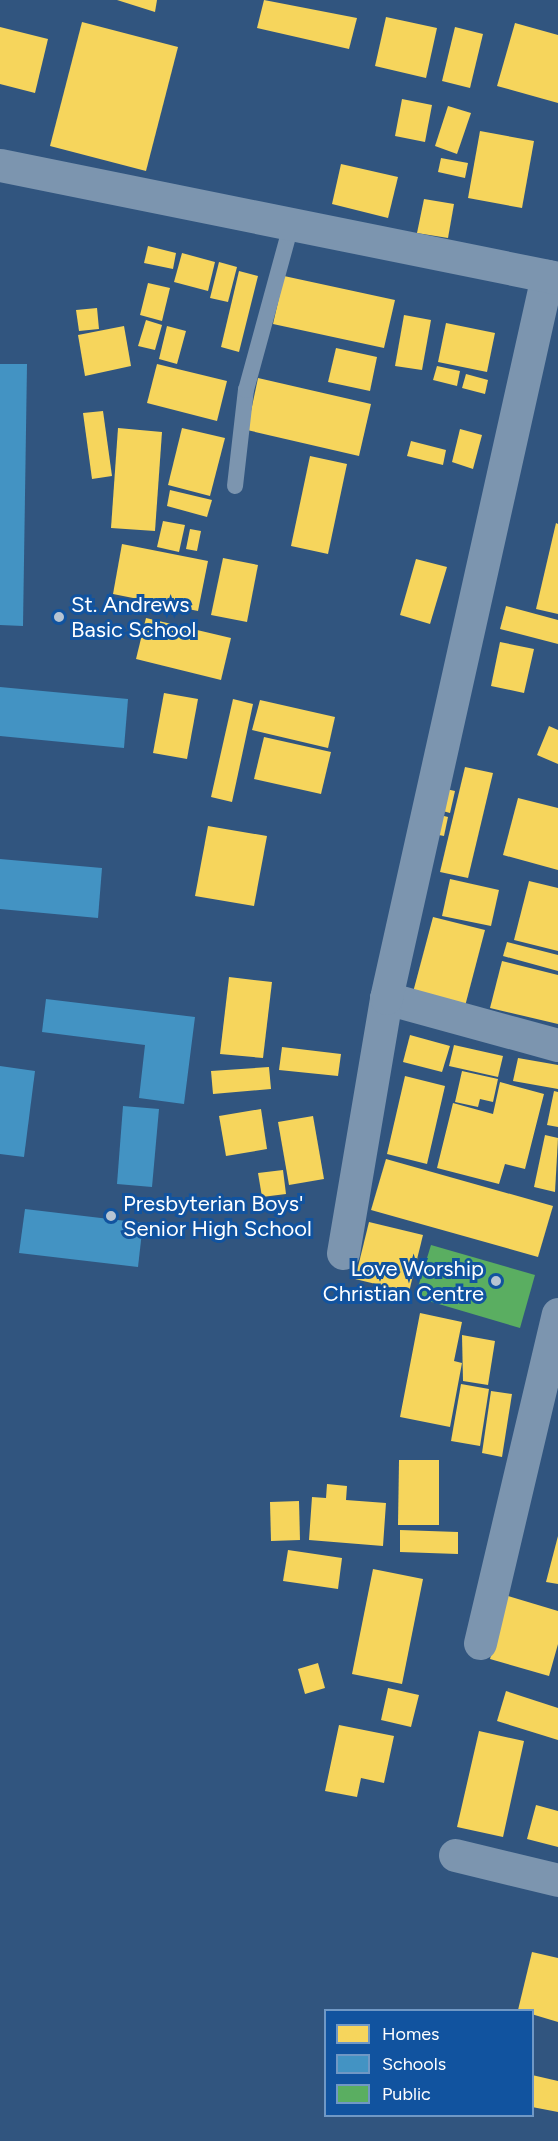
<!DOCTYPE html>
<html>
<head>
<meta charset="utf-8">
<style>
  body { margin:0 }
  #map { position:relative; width:558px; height:2141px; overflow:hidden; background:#31557f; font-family:Figtree,sans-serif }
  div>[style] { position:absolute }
  .homes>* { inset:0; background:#f6d55c }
  .schools>* { inset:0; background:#4393c3 }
  .public>* { inset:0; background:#5aae61 }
  .service>* { height:16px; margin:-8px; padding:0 8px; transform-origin:8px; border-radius:8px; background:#7c95af }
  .minor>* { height:33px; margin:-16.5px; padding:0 16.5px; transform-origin:16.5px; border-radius:16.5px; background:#7c95af }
  .tertiary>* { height:33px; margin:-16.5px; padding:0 16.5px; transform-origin:16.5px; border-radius:16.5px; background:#7c95af }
  .dots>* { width:16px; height:16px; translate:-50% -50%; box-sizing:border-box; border:3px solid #11539f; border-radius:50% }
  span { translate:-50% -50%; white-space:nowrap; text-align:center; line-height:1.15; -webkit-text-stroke:6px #11539f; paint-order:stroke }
  .poi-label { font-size:22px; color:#fff }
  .left { translate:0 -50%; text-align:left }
  .right { translate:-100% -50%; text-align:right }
  .legend { position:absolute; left:324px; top:2009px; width:210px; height:108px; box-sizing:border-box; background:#11539f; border:2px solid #7098c5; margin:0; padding:8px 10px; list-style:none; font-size:18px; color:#fff }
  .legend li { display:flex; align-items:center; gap:12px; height:30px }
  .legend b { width:30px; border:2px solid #7098c5 }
</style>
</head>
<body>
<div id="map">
  <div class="homes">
    <div style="clip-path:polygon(117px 0,157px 0,155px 12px)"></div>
    <div style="clip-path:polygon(264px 0,357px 18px,349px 49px,257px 28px)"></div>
    <div style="clip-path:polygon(386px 17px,437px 28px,426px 78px,375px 66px)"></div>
    <div style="clip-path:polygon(82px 22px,178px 47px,146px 171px,50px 146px)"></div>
    <div style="clip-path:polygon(515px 23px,558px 35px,558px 103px,497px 86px)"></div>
    <div style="clip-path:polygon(0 27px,48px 39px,35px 93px,0 84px)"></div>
    <div style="clip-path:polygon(455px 27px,483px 34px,470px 88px,442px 81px)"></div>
    <div style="clip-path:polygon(402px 99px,432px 105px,425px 142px,395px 136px)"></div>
    <div style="clip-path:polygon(448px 106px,471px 113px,457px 154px,435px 146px)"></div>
    <div style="clip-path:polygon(480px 131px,534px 141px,522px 208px,468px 198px)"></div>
    <div style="clip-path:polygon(441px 158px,468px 163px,465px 178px,438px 172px)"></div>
    <div style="clip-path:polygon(341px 164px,398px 177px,388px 218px,332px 204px)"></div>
    <div style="clip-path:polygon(424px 199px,454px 204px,448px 238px,417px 233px)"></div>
    <div style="clip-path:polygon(148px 246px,176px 253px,173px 269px,144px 263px)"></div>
    <div style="clip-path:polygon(182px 253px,215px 262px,208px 291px,174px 282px)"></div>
    <div style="clip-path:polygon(219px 262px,237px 267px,228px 302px,210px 298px)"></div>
    <div style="clip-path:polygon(239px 271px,258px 276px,239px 352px,221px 347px)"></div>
    <div style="clip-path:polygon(284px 276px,395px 300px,384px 348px,273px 324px)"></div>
    <div style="clip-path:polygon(148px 283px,170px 288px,162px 321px,140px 315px)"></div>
    <div style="clip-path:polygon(97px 308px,99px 329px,79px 331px,76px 310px)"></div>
    <div style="clip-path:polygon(404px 315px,431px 320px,422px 370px,395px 366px)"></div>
    <div style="clip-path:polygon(146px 320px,162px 325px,155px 350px,138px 346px)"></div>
    <div style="clip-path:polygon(446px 323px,495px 333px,487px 372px,438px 362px)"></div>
    <div style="clip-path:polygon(124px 326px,131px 366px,85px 376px,78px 335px)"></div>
    <div style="clip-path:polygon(167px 326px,186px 331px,177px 364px,159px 359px)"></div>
    <div style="clip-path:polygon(336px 348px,377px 357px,370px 391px,328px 382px)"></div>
    <div style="clip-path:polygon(157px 364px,227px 381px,217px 421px,147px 403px)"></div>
    <div style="clip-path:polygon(437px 366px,460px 371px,457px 386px,433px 380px)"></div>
    <div style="clip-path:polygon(466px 374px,488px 380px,485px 394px,462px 388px)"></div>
    <div style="clip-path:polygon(258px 378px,371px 404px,359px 456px,247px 430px)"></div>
    <div style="clip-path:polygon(103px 411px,112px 476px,92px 479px,83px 413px)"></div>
    <div style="clip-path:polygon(118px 428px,162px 432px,155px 531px,111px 528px)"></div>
    <div style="clip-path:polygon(182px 428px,225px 438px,210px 496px,168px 485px)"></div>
    <div style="clip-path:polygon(460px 429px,482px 435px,473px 469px,452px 462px)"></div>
    <div style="clip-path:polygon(411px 441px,446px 450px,443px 465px,407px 456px)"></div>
    <div style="clip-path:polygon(310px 456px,347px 464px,328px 554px,291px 546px)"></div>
    <div style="clip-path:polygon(170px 490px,212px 500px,207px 517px,167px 506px)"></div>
    <div style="clip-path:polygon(163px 521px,185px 525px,179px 552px,157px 547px)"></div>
    <div style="clip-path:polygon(556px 523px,558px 524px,558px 614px,536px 609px)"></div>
    <div style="clip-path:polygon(190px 529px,201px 531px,197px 551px,186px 549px)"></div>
    <div style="clip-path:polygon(122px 544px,208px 561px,198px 611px,113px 594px)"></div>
    <div style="clip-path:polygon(223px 558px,258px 565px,247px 622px,211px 615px)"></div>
    <div style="clip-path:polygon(416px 559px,447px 567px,430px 624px,400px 615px)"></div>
    <div style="clip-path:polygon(506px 606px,558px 620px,558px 644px,500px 629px)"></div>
    <div style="clip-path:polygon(146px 618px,231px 638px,221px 680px,136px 659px)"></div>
    <div style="clip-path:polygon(500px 642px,534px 649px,524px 693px,491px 686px)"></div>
    <div style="clip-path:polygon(164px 693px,198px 699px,187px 759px,153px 753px)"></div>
    <div style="clip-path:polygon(233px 699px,253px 704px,232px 802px,211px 797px)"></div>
    <div style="clip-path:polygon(260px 700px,335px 717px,328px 748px,252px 730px)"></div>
    <div style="clip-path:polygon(549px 726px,558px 730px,558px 764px,537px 755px)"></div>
    <div style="clip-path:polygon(264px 737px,331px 752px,321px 794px,254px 779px)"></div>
    <div style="clip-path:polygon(465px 767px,493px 773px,468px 878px,440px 872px)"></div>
    <div style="clip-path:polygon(437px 787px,455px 791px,450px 813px,432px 808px)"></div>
    <div style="clip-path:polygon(518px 798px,558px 808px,558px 870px,503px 855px)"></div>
    <div style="clip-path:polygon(432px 813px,448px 817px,444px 836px,428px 833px)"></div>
    <div style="clip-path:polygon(208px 826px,267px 836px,254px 906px,195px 896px)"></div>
    <div style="clip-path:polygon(450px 879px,499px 890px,491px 926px,442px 916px)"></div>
    <div style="clip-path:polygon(529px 881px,558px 888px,558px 951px,514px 940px)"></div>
    <div style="clip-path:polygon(433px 917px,485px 930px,464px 1010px,412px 996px)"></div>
    <div style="clip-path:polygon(507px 942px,558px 955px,558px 971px,503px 956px)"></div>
    <div style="clip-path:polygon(502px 961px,558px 975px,558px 1024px,490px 1008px)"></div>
    <div style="clip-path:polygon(229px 977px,272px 982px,263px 1058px,220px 1054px)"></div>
    <div style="clip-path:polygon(410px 1035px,450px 1046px,442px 1072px,403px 1062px)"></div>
    <div style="clip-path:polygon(454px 1045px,503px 1056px,498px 1077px,449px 1066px)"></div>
    <div style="clip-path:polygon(282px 1047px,341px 1054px,338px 1076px,279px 1070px)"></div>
    <div style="clip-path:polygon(518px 1058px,558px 1065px,558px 1089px,513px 1081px)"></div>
    <div style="clip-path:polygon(269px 1067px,271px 1089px,213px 1094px,211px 1071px)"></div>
    <div style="clip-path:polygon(462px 1071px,498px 1079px,493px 1102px,480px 1099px,478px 1107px,455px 1102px)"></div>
    <div style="clip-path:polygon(405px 1076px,445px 1086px,427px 1164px,387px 1154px)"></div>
    <div style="clip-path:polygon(500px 1082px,544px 1094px,525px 1169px,505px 1164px,499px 1184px,437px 1168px,453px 1103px,493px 1114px)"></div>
    <div style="clip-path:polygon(554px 1091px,558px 1092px,558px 1127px,547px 1125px)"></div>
    <div style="clip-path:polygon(261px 1109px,267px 1149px,226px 1156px,219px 1116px)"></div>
    <div style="clip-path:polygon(313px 1116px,324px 1179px,289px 1185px,278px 1122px)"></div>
    <div style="clip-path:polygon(545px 1135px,558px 1138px,555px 1192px,534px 1187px)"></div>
    <div style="clip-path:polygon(386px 1159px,553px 1206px,538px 1257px,371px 1210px)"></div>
    <div style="clip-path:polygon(283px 1170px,286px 1194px,262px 1197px,258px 1173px)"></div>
    <div style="clip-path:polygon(369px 1222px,423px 1235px,409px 1292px,355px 1279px)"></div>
    <div style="clip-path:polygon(420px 1313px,462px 1322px,454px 1361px,462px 1363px,450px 1427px,400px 1417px)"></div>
    <div style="clip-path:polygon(462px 1335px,495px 1341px,488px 1385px,463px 1381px)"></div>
    <div style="clip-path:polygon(461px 1384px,489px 1389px,480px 1446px,451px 1441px)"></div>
    <div style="clip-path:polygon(491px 1391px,512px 1394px,502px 1457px,482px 1453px)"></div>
    <div style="clip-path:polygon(399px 1460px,439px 1460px,439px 1525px,398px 1525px)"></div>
    <div style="clip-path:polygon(327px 1484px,347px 1486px,346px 1500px,386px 1503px,383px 1546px,309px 1540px,312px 1497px,326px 1498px)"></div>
    <div style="clip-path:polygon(299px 1501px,300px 1540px,271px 1541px,270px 1502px)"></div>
    <div style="clip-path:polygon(400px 1530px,458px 1532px,458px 1554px,400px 1552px)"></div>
    <div style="clip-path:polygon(558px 1536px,558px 1584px,546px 1582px)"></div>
    <div style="clip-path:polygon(288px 1550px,342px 1558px,338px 1589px,283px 1581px)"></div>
    <div style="clip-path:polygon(373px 1569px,423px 1579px,402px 1684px,352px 1674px)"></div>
    <div style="clip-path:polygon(508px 1596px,558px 1611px,558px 1644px,549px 1676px,490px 1659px)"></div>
    <div style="clip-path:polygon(318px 1663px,325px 1688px,305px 1694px,298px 1669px)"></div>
    <div style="clip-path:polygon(388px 1688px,419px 1695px,411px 1727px,381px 1720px)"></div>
    <div style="clip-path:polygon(506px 1691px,558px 1708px,558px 1740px,497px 1721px)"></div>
    <div style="clip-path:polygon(339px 1725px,394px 1736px,384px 1783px,361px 1778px,357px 1797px,325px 1791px)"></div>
    <div style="clip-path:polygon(479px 1731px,524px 1741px,503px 1837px,457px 1827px)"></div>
    <div style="clip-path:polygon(536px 1805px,558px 1811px,558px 1847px,527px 1839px)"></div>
    <div style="clip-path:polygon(532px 1952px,558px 1958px,558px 2022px,518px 2010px)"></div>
    <div style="clip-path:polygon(532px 2075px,558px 2081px,558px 2112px,532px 2107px)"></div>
  </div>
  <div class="schools">
    <div style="clip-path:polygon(0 364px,27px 364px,23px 626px,0 625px)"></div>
    <div style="clip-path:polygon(0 687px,128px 699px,124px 748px,0 736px)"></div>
    <div style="clip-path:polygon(0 859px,102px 868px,98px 918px,0 909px)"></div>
    <div style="clip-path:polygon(46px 999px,195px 1017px,184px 1104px,139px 1098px,145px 1045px,42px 1032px)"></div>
    <div style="clip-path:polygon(0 1066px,35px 1071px,24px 1157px,0 1154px)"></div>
    <div style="clip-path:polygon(123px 1106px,159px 1109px,152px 1187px,117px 1184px)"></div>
    <div style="clip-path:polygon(25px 1209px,143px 1223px,138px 1267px,19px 1253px)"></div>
  </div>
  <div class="public">
    <div style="clip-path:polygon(431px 1245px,535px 1275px,520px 1328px,415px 1297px)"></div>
  </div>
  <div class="service">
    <div style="left:235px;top:486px;width:97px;rotate:-83.5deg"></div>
    <div style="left:246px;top:390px;width:171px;rotate:-74.7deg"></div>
  </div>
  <div class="minor">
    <div style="left:386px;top:998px;width:178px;rotate:15.3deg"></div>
    <div style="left:343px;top:1253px;width:259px;rotate:-80.4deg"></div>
    <div style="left:386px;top:998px;width:740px;rotate:-77.43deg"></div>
    <div style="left:480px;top:1643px;width:338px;rotate:-76.7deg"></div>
    <div style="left:455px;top:1855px;width:106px;rotate:13.6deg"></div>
  </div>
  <div class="tertiary">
    <div style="left:0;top:165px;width:569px;rotate:11.45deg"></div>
  </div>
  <div class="dots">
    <div style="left:59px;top:617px;background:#b7c4d2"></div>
    <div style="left:111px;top:1216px;background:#b7c4d2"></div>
    <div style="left:496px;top:1281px;background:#b7c4d2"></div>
  </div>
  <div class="poi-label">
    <span class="left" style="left:71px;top:617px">St. Andrews<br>Basic School</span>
    <span class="left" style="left:123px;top:1216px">Presbyterian Boys'<br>Senior High School</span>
    <span class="right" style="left:484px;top:1281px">Love Worship<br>Christian Centre</span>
  </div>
  <ul class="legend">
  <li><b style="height:16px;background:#f6d55c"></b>Homes</li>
  <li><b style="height:16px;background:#4393c3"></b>Schools</li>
  <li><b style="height:16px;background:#5aae61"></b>Public</li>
  </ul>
</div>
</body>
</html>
